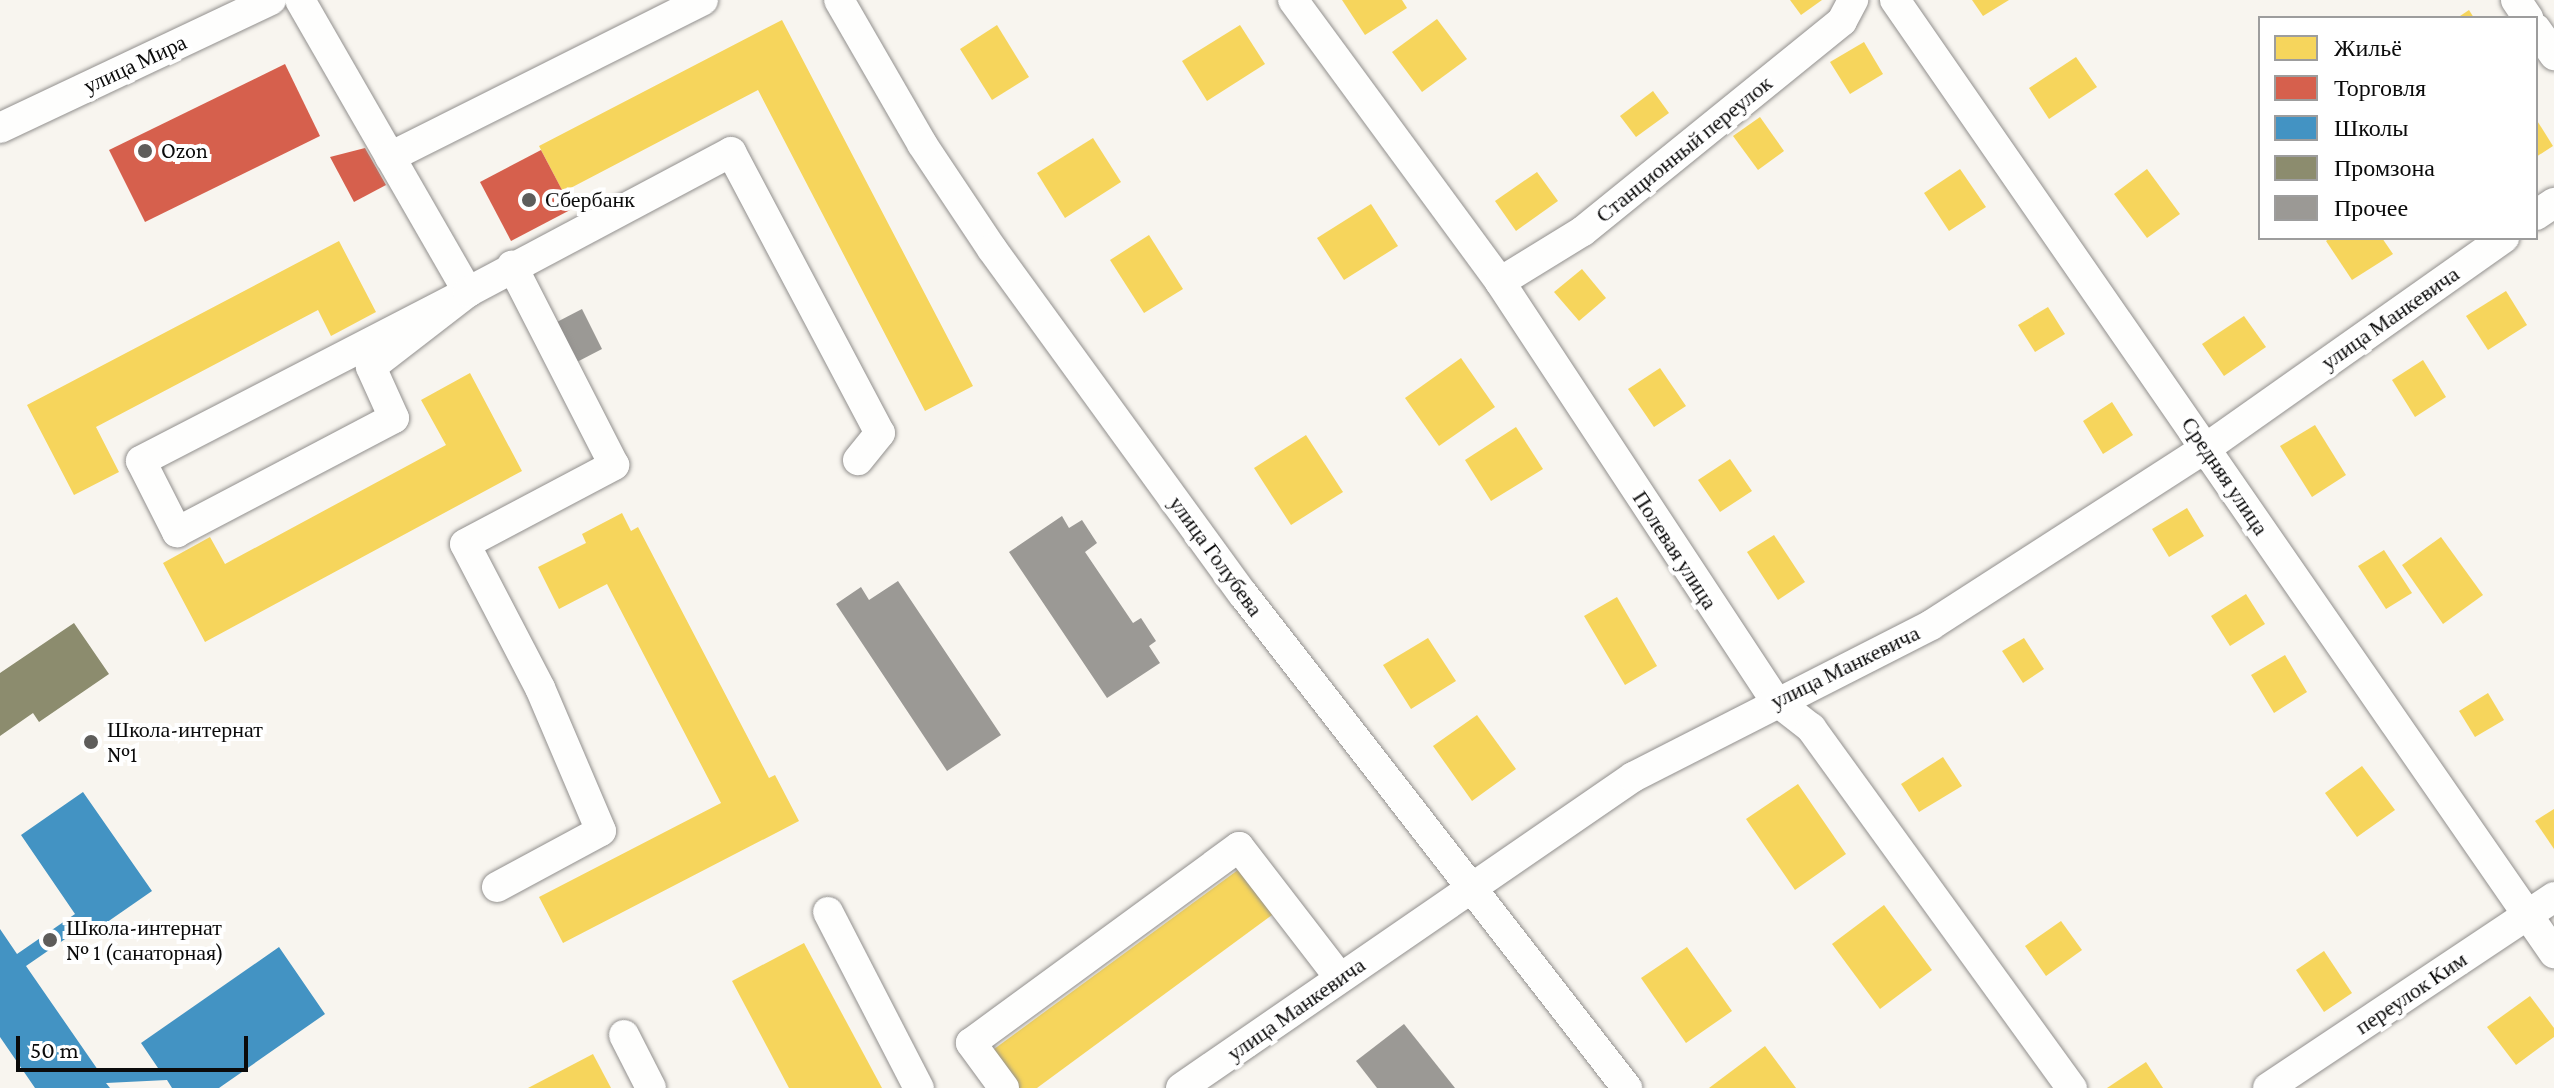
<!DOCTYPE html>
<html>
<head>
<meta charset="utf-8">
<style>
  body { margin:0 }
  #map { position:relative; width:2554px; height:1088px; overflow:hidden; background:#f8f5ef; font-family:"Crimson Pro",serif }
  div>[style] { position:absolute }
  .homes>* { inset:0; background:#f6d55c }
  .shops>* { inset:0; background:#d6604d }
  .schools>* { inset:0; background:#4393c3 }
  .industry>* { inset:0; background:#8c8c6e }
  .building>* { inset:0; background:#9b9995 }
  .roads { filter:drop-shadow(0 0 2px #92908e) drop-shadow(0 0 2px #92908e) }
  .minor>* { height:30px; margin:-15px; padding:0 15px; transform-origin:15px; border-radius:15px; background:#fefefd }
  .dots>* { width:22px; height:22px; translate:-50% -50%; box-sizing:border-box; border:4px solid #fff; border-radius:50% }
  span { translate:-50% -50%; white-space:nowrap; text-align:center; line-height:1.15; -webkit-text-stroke:8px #fff; paint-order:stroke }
  .street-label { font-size:22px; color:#0b0b0b }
  .poi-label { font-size:22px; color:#0b0b0b }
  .left { translate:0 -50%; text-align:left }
  .legend { position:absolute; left:2258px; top:16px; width:280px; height:224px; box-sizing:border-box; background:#fff; border:2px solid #9d9d9d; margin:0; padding:10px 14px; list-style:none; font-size:24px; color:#0b0b0b }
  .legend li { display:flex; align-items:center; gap:16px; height:40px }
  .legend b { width:40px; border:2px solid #9d9d9d }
  .scale { position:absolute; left:16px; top:1036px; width:232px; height:36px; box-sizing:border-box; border:4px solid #0b0b0b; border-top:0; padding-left:10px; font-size:24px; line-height:28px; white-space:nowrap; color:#0b0b0b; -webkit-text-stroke:6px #fff; paint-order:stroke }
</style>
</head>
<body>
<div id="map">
  <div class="homes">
    <div style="clip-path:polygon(1342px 0,1402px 0,1407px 8px,1365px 35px)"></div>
    <div style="clip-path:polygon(1790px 0,1822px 0,1801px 15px)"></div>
    <div style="clip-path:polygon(1972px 0,2009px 0,1983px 16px)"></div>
    <div style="clip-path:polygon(2469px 10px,2474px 18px,2457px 18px)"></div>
    <div style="clip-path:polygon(1437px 19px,1467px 59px,1422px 92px,1392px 52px)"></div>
    <div style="clip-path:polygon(782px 20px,973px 386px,925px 411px,758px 90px,563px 192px,539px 146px)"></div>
    <div style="clip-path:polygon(997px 25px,1029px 77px,992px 100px,960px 49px)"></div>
    <div style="clip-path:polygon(1240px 25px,1265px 64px,1207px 101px,1182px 61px)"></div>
    <div style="clip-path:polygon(1864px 42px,1883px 74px,1850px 94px,1830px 62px)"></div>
    <div style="clip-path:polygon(2076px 57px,2097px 87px,2049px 119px,2029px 88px)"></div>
    <div style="clip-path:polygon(1653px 91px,1669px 113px,1636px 137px,1620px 116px)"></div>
    <div style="clip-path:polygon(1760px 117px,1784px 151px,1758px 170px,1733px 136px)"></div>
    <div style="clip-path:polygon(2536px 119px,2553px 146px,2536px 157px)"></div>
    <div style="clip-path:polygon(1093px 138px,1121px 182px,1065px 218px,1037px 173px)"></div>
    <div style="clip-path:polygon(1960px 169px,1986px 207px,1949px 231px,1924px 193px)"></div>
    <div style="clip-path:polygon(2147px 169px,2180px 214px,2147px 238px,2114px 194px)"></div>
    <div style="clip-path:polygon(1537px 172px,1558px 201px,1516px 231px,1495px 201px)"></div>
    <div style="clip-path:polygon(1371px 204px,1398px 246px,1344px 280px,1317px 238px)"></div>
    <div style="clip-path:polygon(1149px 235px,1183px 289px,1144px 313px,1110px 260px)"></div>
    <div style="clip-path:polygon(2330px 238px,2382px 238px,2393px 254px,2352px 280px,2326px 241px)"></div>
    <div style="clip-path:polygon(339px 241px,376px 312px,331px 336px,318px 310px,96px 427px,119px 472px,74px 495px,27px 405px)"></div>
    <div style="clip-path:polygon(1582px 269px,1606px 298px,1579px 321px,1554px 292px)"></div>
    <div style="clip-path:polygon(2506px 291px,2527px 325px,2488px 350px,2466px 316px)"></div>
    <div style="clip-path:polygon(2048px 307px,2065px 334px,2035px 352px,2018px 325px)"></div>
    <div style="clip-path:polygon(2244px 316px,2266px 347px,2224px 376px,2202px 344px)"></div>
    <div style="clip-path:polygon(1461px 358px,1495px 407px,1439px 446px,1405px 398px)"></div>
    <div style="clip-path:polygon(2423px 360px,2446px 397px,2415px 417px,2392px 380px)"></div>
    <div style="clip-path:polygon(1660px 368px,1686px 406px,1654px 427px,1628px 389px)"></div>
    <div style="clip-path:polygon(470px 373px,522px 471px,205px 642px,163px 563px,210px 537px,225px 564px,446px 445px,421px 400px)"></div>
    <div style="clip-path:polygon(2112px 402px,2133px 435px,2103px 454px,2083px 421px)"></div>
    <div style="clip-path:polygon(2315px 425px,2346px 475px,2312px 497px,2280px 446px)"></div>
    <div style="clip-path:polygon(1516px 427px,1543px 469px,1491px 501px,1465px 460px)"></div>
    <div style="clip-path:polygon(1306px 435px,1343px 492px,1291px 525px,1254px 468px)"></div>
    <div style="clip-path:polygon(1730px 459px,1752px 491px,1720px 512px,1698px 480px)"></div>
    <div style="clip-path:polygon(2187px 508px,2204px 536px,2169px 557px,2152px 529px)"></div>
    <div style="clip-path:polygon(622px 513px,631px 531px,638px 527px,769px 778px,775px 775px,799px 821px,563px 943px,539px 897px,721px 803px,607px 584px,559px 609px,538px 567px,586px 543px,582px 534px)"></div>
    <div style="clip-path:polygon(1774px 535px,1805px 582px,1778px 600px,1747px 552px)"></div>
    <div style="clip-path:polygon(2441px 537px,2483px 595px,2443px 624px,2402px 565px)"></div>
    <div style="clip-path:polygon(2384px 550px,2412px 593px,2386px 609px,2358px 566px)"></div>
    <div style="clip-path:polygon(2246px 594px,2265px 624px,2230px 646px,2211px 616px)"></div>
    <div style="clip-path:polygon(1617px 597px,1657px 666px,1625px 685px,1584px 616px)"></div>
    <div style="clip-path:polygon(1428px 638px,1456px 681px,1411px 709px,1383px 665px)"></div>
    <div style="clip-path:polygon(2024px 638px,2044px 669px,2023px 683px,2002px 651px)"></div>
    <div style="clip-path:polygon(2285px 655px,2307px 692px,2274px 713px,2251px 675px)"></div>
    <div style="clip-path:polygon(2488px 693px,2504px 720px,2475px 737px,2459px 711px)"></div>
    <div style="clip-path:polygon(1477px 715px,1516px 769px,1472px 801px,1433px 746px)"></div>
    <div style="clip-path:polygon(1943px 757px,1962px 786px,1919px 812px,1901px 784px)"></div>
    <div style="clip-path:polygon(2362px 766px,2395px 810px,2357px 837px,2325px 793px)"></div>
    <div style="clip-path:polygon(1798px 784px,1846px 854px,1795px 890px,1746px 819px)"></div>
    <div style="clip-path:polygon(2554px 809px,2554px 849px,2535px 821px)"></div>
    <div style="clip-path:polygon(1242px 867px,1276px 912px,1037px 1088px,1017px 1088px,990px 1052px)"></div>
    <div style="clip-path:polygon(1884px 905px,1932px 970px,1880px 1009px,1832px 944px)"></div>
    <div style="clip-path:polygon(2061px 921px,2082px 950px,2046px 976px,2025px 946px)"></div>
    <div style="clip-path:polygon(804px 943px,882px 1088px,789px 1088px,732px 981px)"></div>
    <div style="clip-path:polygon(1687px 947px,1732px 1011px,1686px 1043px,1641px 978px)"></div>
    <div style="clip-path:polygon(2324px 951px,2352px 993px,2324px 1012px,2296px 970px)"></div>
    <div style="clip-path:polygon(2530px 996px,2554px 1028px,2554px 1037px,2516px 1065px,2487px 1027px)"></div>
    <div style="clip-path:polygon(1765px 1046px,1796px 1088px,1709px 1088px)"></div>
    <div style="clip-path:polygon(593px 1054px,611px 1088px,528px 1088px)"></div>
    <div style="clip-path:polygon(2146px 1062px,2163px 1088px,2107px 1088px)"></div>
  </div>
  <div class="shops">
    <div style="clip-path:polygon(285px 64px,320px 136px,145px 222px,109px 150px)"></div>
    <div style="clip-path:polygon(365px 148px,386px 185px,354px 202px,330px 157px)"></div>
    <div style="clip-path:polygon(541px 150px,572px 209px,511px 241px,480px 182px)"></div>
  </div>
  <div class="schools">
    <div style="clip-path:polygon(83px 792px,152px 891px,90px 934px,84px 926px,26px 966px,98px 1070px,158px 1068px,141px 1043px,279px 947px,325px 1014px,219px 1088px,172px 1088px,167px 1080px,106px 1083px,110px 1088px,35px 1088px,0 1037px,0 929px,17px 954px,75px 914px,21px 835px)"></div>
  </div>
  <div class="industry">
    <div style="clip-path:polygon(74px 623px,109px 674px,39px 722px,33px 713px,0 736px,0 673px)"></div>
  </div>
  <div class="building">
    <div style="clip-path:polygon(582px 309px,602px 349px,573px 364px,553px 324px)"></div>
    <div style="clip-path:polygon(1062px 516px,1069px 528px,1082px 520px,1097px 543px,1085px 552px,1133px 623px,1141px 618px,1156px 641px,1149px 646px,1160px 663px,1107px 698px,1009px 552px)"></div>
    <div style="clip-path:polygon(898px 581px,1001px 735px,947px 771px,836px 604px,861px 587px,869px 600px)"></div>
    <div style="clip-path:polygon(1404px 1024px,1455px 1088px,1377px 1088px,1356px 1061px)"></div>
  </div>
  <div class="roads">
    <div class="minor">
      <div style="left:300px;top:0;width:337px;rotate:60.1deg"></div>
      <div style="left:468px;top:292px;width:368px;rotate:152.7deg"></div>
      <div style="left:141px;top:461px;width:80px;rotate:63.1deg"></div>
      <div style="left:177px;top:532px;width:245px;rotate:-27.7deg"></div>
      <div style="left:394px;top:418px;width:56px;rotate:-114.3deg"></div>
      <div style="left:371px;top:367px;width:123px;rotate:-37.7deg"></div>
      <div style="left:468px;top:292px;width:298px;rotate:-28deg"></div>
      <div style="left:731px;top:152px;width:318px;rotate:62.1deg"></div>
      <div style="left:880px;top:433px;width:35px;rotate:129deg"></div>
      <div style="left:839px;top:0;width:166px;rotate:60deg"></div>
      <div style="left:922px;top:144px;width:126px;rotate:56.3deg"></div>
      <div style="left:992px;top:249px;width:427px;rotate:54deg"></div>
      <div style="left:1243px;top:594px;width:626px;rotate:52.14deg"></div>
      <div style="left:1293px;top:0;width:350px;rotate:53.7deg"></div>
      <div style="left:1500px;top:282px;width:500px;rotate:56.66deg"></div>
      <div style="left:1775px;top:700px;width:46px;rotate:37.9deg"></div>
      <div style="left:1811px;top:728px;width:445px;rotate:54.1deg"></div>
      <div style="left:1895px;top:0;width:1159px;rotate:55.34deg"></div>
      <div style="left:2516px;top:0;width:22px;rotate:56deg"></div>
      <div style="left:2536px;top:29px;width:32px;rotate:55deg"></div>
      <div style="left:0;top:128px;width:300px;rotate:-25.3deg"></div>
      <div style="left:390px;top:157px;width:350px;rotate:-26.6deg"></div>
      <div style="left:2536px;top:215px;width:22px;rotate:-34deg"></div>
      <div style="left:1500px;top:282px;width:97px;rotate:-31.6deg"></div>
      <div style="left:1583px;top:231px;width:333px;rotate:-39deg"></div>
      <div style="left:1842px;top:21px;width:24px;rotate:-62deg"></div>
      <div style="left:497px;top:887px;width:118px;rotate:-28.3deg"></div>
      <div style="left:601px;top:831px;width:155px;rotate:-113.1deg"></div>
      <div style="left:540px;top:688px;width:162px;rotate:-117.5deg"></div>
      <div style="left:465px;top:544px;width:169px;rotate:-27.9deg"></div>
      <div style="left:614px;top:465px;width:224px;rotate:-117.1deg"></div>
      <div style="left:828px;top:912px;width:198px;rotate:62.7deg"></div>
      <div style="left:624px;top:1035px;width:59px;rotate:63deg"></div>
      <div style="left:1004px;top:1088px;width:56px;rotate:-126.3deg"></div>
      <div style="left:971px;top:1043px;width:332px;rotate:-36.2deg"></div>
      <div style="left:1239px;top:847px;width:165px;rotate:52.4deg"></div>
      <div style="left:1181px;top:1088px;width:549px;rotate:-34.53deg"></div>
      <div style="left:1633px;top:777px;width:335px;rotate:-27deg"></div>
      <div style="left:1931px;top:625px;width:327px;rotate:-32.8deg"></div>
      <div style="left:2206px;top:448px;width:365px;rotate:-35.2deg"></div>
      <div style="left:2268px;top:1088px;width:344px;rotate:-33.7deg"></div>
    </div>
  </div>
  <div class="dots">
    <div style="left:145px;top:151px;background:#5e5d5b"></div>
    <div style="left:529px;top:200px;background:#5e5d5b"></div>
    <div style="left:91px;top:742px;background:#5e5d5b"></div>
    <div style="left:50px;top:940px;background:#5e5d5b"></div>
  </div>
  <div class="street-label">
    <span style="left:135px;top:64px;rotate:-25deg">улица Мира</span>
    <span style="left:1684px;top:149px;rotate:-39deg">Станционный переулок</span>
    <span style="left:2390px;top:318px;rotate:-35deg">улица Манкевича</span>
    <span style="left:2225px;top:476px;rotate:56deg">Средняя улица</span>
    <span style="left:1675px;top:550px;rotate:57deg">Полевая улица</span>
    <span style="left:1216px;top:556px;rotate:54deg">улица Голубева</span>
    <span style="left:1845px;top:667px;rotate:-26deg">улица Манкевича</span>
    <span style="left:2411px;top:993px;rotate:-34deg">переулок Ким</span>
    <span style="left:1296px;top:1009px;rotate:-35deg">улица Манкевича</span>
  </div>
  <div class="poi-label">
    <span class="left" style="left:161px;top:151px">Ozon</span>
    <span class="left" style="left:545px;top:200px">Сбербанк</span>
    <span class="left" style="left:107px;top:742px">Школа-интернат<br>№1</span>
    <span class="left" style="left:66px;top:940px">Школа-интернат<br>№ 1 (санаторная)</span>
  </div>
  <ul class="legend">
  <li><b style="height:22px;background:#f6d55c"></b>Жильё</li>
  <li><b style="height:22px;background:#d6604d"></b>Торговля</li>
  <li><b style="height:22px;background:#4393c3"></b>Школы</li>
  <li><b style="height:22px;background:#8c8c6e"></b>Промзона</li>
  <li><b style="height:22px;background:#9b9995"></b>Прочее</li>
  </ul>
  <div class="scale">50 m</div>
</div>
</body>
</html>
